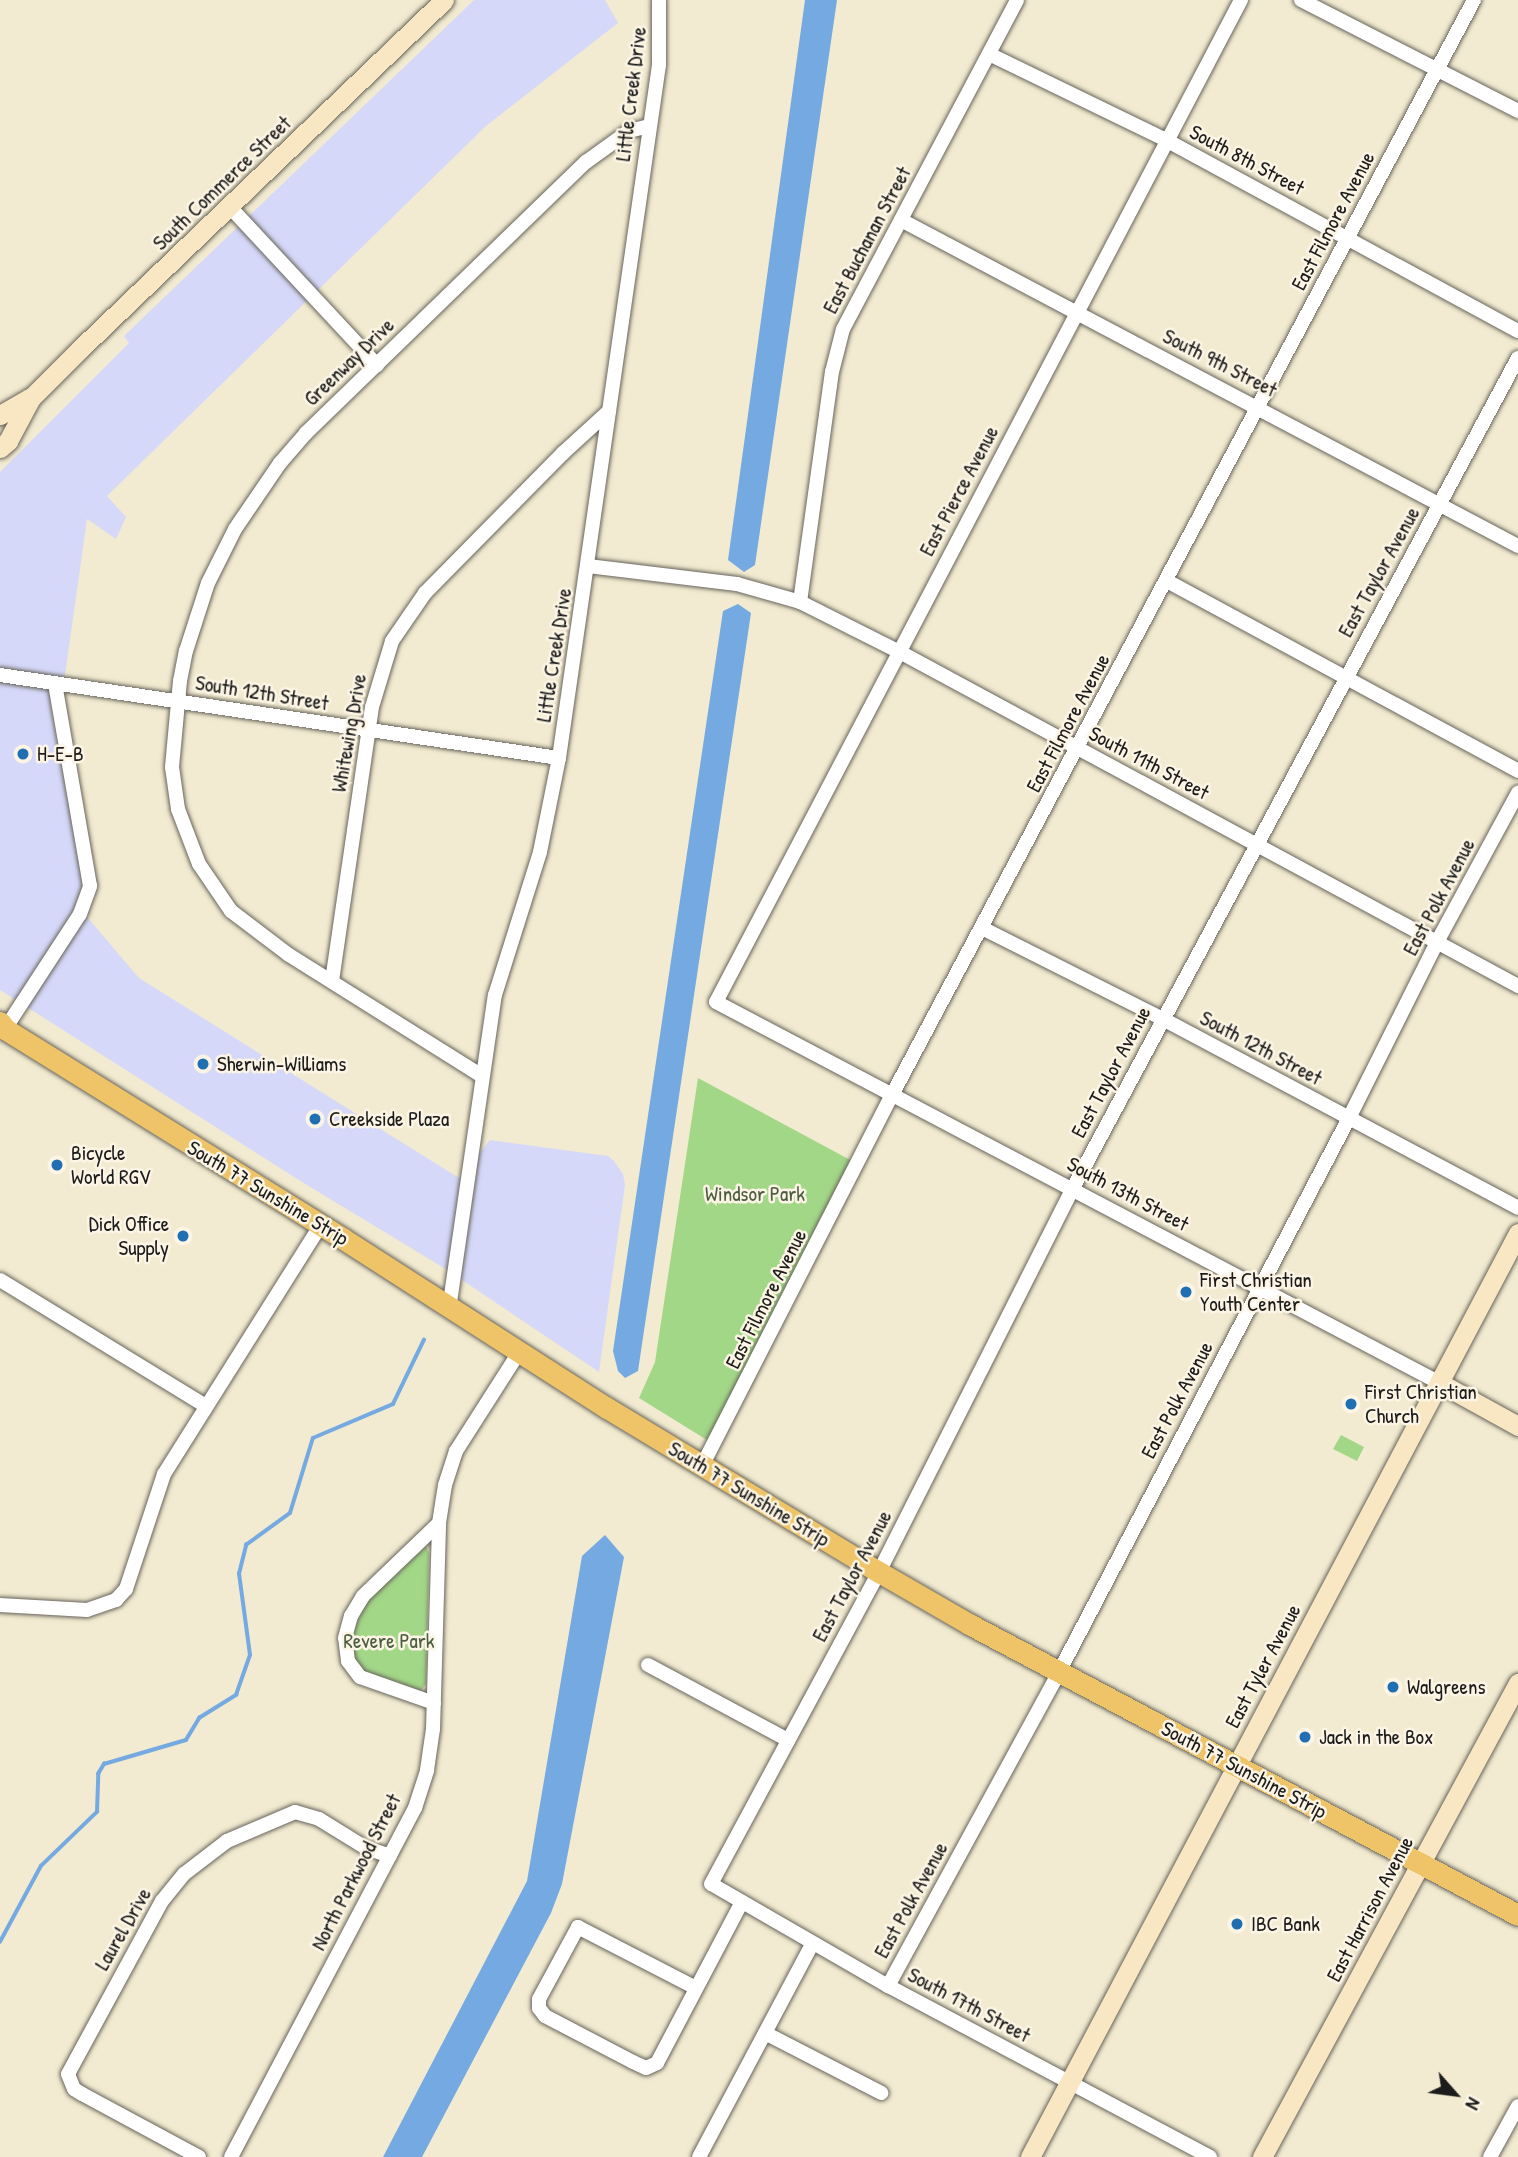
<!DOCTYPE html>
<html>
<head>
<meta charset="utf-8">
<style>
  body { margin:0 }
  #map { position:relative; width:1518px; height:2157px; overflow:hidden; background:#f2ebd1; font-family:"Patrick Hand",sans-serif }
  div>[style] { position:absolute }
  .built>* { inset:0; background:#d5d8f9 }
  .green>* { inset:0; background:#a3d788 }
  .water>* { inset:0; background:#75a9e2 }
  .stream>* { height:3.5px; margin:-1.75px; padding:0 1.75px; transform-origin:1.75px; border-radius:1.75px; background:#75a9e2 }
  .roads { filter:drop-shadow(0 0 2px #67645b) drop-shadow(0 0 2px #67645b) }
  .street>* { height:14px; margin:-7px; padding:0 7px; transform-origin:7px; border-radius:7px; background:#fff }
  .secondary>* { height:19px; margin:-9.5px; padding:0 9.5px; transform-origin:9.5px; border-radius:9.5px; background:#f9e7c3 }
  .primary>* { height:21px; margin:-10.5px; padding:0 10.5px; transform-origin:10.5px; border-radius:10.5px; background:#efc469 }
  .dots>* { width:19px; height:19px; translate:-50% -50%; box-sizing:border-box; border:4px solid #fcf5e5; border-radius:50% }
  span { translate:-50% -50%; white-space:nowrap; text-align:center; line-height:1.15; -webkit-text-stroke:5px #fcf5e5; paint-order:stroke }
  .street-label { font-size:21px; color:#1c1c1c }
  .poi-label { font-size:21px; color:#1c1c1c }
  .left { translate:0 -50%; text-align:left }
  .right { translate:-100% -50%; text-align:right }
  .park-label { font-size:21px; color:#4b5d42 }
  .north { position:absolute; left:1420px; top:2059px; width:70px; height:70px; -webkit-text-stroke:5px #fcf5e5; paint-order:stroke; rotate:118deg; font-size:19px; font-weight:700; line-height:28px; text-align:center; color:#1c1c1c }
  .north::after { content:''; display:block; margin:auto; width:24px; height:32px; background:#1c1c1c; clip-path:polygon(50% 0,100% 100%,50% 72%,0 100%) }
</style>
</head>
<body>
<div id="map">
  <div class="built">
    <div style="clip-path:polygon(474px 0,605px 0,618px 23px,486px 126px,107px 496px,126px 517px,116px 539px,87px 519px,65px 675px,50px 701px,84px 887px,76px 904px,139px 978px,459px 1178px,490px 1140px,608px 1156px,614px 1161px,623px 1174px,625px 1185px,599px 1372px,444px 1268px,302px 1182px,0 990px,0 472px,129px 343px,124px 336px)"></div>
  </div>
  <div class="green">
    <div style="clip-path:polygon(698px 1078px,854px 1162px,707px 1440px,639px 1398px,655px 1362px)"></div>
    <div style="clip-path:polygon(1341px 1435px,1364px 1447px,1357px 1461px,1333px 1449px)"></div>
    <div style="clip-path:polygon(426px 1546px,429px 1553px,426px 1684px,420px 1692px,363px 1670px,353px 1656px,351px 1638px,366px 1602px)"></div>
  </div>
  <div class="water">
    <div style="clip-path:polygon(805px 0,837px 0,755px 565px,744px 572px,728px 560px)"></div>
    <div style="clip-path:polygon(738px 604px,751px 613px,638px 1371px,625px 1378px,618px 1371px,613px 1351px,723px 611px)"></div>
    <div style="clip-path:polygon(605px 1535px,624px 1557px,562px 1884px,551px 1913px,422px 2157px,383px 2157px,527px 1881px,582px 1556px)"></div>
  </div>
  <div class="stream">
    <div style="left:0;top:1942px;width:86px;rotate:-61.7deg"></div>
    <div style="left:41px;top:1866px;width:78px;rotate:-44deg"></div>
    <div style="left:97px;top:1812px;width:38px;rotate:-88deg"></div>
    <div style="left:98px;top:1774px;width:12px;rotate:-59deg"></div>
    <div style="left:104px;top:1764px;width:85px;rotate:-16.3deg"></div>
    <div style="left:186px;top:1740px;width:26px;rotate:-59deg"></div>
    <div style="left:199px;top:1718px;width:44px;rotate:-31.9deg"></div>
    <div style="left:236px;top:1695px;width:42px;rotate:-70.7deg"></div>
    <div style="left:250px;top:1655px;width:82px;rotate:-97.7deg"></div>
    <div style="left:239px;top:1574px;width:30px;rotate:-76deg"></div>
    <div style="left:246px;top:1545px;width:54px;rotate:-36deg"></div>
    <div style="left:290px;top:1513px;width:78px;rotate:-73deg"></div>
    <div style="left:313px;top:1438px;width:87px;rotate:-23deg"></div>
    <div style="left:393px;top:1404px;width:71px;rotate:-64.2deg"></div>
  </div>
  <div class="roads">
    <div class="street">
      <div style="left:1241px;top:0;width:1131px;rotate:117.65deg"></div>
      <div style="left:716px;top:1002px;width:818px;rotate:27.76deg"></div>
      <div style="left:1301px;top:0;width:244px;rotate:27.1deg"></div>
      <div style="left:989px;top:54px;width:197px;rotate:25.9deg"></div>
      <div style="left:1166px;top:140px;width:400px;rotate:28.5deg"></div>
      <div style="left:230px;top:207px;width:216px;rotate:47.1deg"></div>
      <div style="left:901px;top:220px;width:698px;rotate:27.85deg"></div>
      <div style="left:588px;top:566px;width:150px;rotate:6.9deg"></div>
      <div style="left:737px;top:584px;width:66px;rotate:15.9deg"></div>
      <div style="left:800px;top:602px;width:110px;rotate:26.6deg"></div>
      <div style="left:898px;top:651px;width:705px;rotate:28.38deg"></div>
      <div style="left:1167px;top:581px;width:399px;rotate:28.4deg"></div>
      <div style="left:800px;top:602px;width:232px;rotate:-82.1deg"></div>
      <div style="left:832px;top:372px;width:44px;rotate:-75.7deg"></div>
      <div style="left:843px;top:329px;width:372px;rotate:-62.1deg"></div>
      <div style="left:0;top:675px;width:565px;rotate:8.45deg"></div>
      <div style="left:982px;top:928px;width:203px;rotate:26.7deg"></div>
      <div style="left:1163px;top:1019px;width:402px;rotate:28deg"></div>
      <div style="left:332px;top:981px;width:277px;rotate:-81.7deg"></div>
      <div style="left:372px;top:707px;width:69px;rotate:-73.1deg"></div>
      <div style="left:392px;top:641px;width:58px;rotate:-55.5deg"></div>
      <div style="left:425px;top:593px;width:197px;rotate:-45.4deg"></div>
      <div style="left:563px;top:453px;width:62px;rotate:-42.4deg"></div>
      <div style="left:5px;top:1029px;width:137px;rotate:-56.9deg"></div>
      <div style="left:80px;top:914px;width:30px;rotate:-70deg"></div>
      <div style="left:90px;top:886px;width:206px;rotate:-99.8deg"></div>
      <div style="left:482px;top:1076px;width:228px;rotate:-147.9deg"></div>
      <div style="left:289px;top:955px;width:73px;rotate:-142.8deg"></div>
      <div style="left:231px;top:911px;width:57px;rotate:-124.2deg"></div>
      <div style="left:199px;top:864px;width:59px;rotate:-110.9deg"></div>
      <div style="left:178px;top:809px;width:42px;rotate:-98.1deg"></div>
      <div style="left:172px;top:767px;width:86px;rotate:-84.7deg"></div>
      <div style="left:180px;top:681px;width:31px;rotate:-79deg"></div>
      <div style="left:186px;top:651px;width:71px;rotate:-72.1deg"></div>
      <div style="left:208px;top:583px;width:60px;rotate:-63.4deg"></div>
      <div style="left:235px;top:529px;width:80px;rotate:-55.7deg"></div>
      <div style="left:280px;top:463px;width:40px;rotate:-49deg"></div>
      <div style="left:306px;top:433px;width:390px;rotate:-44.1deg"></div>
      <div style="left:586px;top:162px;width:53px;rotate:-35.8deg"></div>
      <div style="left:629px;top:131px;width:21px;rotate:-14deg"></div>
      <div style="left:0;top:1280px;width:241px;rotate:31.5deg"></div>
      <div style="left:449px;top:1309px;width:317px;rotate:-81.7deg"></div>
      <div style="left:495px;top:995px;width:150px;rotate:-72.5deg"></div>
      <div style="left:540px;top:852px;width:96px;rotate:-78.6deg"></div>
      <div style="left:559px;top:758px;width:700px;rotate:-81.79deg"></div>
      <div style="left:659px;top:65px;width:65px;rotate:-90deg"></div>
      <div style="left:702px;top:1466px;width:417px;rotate:-62.9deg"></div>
      <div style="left:892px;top:1095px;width:1240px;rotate:-62.01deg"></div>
      <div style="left:0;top:1605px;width:87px;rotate:3.3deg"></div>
      <div style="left:87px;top:1610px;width:31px;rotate:-19deg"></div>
      <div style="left:116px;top:1600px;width:15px;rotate:-48deg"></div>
      <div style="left:126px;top:1589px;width:121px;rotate:-71.7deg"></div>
      <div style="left:164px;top:1474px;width:294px;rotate:-57.8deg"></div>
      <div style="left:648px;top:1665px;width:159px;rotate:28.2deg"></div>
      <div style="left:434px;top:1703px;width:78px;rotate:-160.6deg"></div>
      <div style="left:360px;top:1677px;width:20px;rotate:-127deg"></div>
      <div style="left:348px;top:1661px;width:23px;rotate:-97deg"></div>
      <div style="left:345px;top:1638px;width:23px;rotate:-75deg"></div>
      <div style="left:351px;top:1616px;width:23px;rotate:-59deg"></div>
      <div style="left:363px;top:1596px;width:105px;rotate:-43.8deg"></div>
      <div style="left:888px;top:1986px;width:358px;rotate:-61.4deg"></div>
      <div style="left:1059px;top:1672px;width:625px;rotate:-62.37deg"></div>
      <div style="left:1349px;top:1118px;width:197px;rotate:-63.4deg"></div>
      <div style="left:1437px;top:942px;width:170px;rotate:-61.5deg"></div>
      <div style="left:696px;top:1988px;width:133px;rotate:-152.7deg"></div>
      <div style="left:578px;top:1927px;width:82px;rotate:118.4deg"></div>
      <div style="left:539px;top:1999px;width:9px;rotate:90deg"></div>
      <div style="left:539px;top:2008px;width:10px;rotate:53deg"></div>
      <div style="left:545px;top:2016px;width:99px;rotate:27.6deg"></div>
      <div style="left:633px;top:2062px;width:14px;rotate:25deg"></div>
      <div style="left:646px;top:2068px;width:12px;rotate:-24deg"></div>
      <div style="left:657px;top:2063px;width:182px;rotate:-62.2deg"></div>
      <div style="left:765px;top:2033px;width:131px;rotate:27.3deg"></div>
      <div style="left:199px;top:2157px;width:133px;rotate:-151.7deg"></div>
      <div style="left:82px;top:2094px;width:9px;rotate:-148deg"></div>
      <div style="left:74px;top:2089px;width:16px;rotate:-112deg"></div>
      <div style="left:68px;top:2074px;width:197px;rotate:-61.5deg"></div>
      <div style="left:162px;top:1901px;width:35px;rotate:-51deg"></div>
      <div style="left:184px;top:1874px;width:54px;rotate:-37.5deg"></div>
      <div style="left:227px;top:1841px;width:74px;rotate:-23.1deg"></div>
      <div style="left:295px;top:1812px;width:25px;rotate:16deg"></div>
      <div style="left:319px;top:1819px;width:55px;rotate:31.7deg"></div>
      <div style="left:366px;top:1848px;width:25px;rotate:18deg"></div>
      <div style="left:231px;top:2157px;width:395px;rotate:-62.2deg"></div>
      <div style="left:415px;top:1808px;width:40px;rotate:-72deg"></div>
      <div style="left:427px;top:1770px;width:41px;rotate:-81.7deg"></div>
      <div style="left:433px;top:1729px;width:206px;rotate:-88.3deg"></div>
      <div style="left:439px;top:1523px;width:38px;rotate:-81deg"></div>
      <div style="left:445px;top:1485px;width:36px;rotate:-72deg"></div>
      <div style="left:456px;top:1451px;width:119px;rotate:-57.4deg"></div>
      <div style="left:699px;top:2157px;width:242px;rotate:-62deg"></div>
      <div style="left:1210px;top:2157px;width:365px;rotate:-152deg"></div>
      <div style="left:888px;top:1986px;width:204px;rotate:-150deg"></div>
      <div style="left:711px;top:1884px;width:354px;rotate:-61.7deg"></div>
      <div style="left:879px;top:1572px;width:428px;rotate:-63.2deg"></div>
      <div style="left:1072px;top:1190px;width:944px;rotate:-61.81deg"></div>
      <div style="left:1490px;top:2157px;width:58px;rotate:-61.2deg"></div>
    </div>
    <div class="secondary">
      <div style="left:0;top:415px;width:34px;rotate:-30deg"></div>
      <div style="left:0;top:448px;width:11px;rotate:-41deg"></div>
      <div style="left:8px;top:441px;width:49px;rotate:-61.9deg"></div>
      <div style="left:31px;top:398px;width:69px;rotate:-45deg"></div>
      <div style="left:80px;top:349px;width:504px;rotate:-43.79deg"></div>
      <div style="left:1440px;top:1383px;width:89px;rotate:28.9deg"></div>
      <div style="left:1030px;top:2157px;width:1045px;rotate:-62.16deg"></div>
      <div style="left:1262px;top:2157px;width:539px;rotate:-61.63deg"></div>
    </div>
    <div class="primary">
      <div style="left:0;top:1022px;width:9px;rotate:54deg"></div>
      <div style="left:5px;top:1029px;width:397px;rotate:31.8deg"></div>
      <div style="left:342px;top:1238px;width:315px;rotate:32.7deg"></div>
      <div style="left:607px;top:1408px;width:318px;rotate:31.1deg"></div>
      <div style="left:879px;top:1572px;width:104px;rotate:30deg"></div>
      <div style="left:969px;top:1624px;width:621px;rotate:27.93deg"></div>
    </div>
  </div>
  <div class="dots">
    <div style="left:23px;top:754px;background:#1f6fb2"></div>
    <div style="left:203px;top:1064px;background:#1f6fb2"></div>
    <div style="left:315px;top:1119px;background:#1f6fb2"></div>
    <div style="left:57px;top:1165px;background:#1f6fb2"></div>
    <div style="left:183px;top:1236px;background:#1f6fb2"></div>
    <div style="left:1186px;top:1292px;background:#1f6fb2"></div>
    <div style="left:1351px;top:1404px;background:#1f6fb2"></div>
    <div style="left:1393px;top:1687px;background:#1f6fb2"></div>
    <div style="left:1305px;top:1737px;background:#1f6fb2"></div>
    <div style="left:1237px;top:1924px;background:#1f6fb2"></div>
  </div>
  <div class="street-label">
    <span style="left:631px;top:94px;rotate:-83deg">Little Creek Drive</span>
    <span style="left:1247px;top:160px;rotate:28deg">South 8th Street</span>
    <span style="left:222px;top:183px;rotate:-44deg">South Commerce Street</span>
    <span style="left:1333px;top:221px;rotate:-62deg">East Filmore Avenue</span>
    <span style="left:867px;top:240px;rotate:-62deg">East Buchanan Street</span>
    <span style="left:349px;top:362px;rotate:-44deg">Greenway Drive</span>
    <span style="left:1220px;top:363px;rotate:27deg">South 9th Street</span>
    <span style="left:959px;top:491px;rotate:-62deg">East Pierce Avenue</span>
    <span style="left:1379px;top:572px;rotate:-61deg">East Taylor Avenue</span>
    <span style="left:554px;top:655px;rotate:-81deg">Little Creek Drive</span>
    <span style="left:262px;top:693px;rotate:9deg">South 12th Street</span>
    <span style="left:1068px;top:723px;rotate:-62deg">East Filmore Avenue</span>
    <span style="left:349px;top:733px;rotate:-80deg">Whitewing Drive</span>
    <span style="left:1149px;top:763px;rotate:28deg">South 11th Street</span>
    <span style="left:1439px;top:897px;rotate:-62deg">East Polk Avenue</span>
    <span style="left:1261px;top:1048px;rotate:28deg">South 12th Street</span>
    <span style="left:1111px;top:1072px;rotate:-62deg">East Taylor Avenue</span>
    <span style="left:268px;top:1193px;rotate:31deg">South 77 Sunshine Strip</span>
    <span style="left:1128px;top:1194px;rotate:28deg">South 13th Street</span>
    <span style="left:766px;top:1299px;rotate:-63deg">East Filmore Avenue</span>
    <span style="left:1177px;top:1400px;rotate:-62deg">East Polk Avenue</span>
    <span style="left:749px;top:1494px;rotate:31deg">South 77 Sunshine Strip</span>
    <span style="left:852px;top:1576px;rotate:-62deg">East Taylor Avenue</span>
    <span style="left:1263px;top:1666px;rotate:-62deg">East Tyler Avenue</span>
    <span style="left:1244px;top:1770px;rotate:28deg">South 77 Sunshine Strip</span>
    <span style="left:356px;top:1872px;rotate:-63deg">North Parkwood Street</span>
    <span style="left:911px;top:1900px;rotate:-61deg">East Polk Avenue</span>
    <span style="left:1370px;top:1909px;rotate:-62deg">East Harrison Avenue</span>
    <span style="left:123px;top:1929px;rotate:-60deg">Laurel Drive</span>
    <span style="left:969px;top:2005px;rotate:28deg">South 17th Street</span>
  </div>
  <div class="poi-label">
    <span class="left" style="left:37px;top:754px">H-E-B</span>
    <span class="left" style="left:217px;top:1064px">Sherwin-Williams</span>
    <span class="left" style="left:329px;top:1119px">Creekside Plaza</span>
    <span class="left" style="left:71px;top:1165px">Bicycle<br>World RGV</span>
    <span class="right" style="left:169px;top:1236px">Dick Office<br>Supply</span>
    <span class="left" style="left:1200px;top:1292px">First Christian<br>Youth Center</span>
    <span class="left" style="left:1365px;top:1404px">First Christian<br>Church</span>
    <span class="left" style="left:1407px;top:1687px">Walgreens</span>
    <span class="left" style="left:1319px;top:1737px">Jack in the Box</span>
    <span class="left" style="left:1251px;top:1924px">IBC Bank</span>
  </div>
  <div class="park-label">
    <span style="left:755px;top:1194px">Windsor Park</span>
    <span style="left:389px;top:1641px">Revere Park</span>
  </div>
  <div class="north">N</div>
</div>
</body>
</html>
